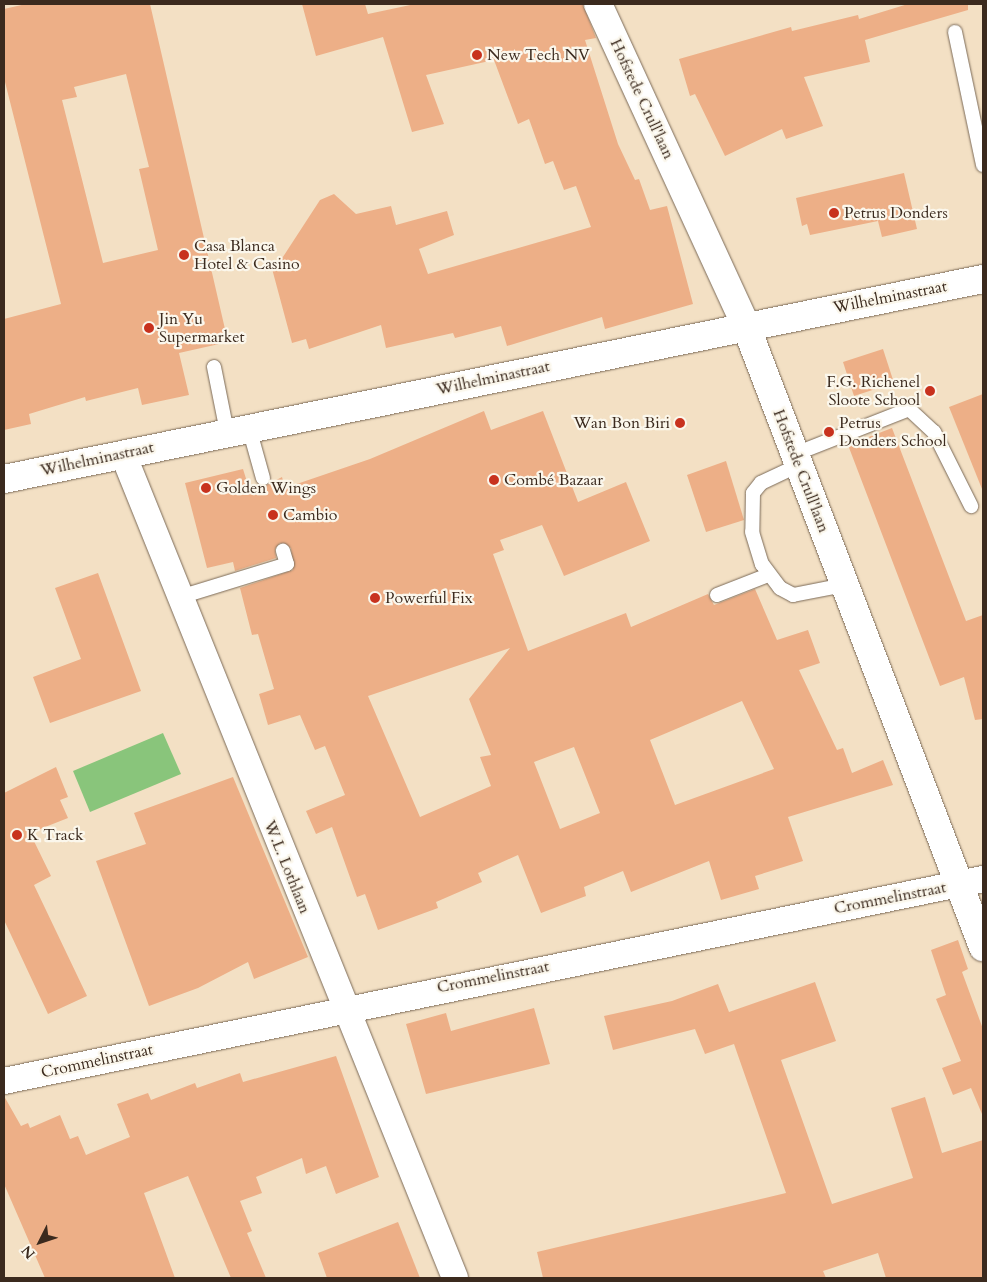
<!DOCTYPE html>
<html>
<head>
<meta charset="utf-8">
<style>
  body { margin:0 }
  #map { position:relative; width:987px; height:1282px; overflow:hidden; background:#f3e0c4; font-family:Cardo,serif }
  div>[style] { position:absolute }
  .green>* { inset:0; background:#89c57b }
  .building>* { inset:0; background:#edaf87 }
  .roads { filter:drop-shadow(0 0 1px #7b6a58) drop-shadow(0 0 1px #7b6a58) }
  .service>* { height:14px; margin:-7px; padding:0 7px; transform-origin:7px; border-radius:7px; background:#fff }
  .minor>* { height:26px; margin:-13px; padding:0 13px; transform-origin:13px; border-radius:13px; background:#fff }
  .tertiary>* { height:28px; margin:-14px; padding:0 14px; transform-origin:14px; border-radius:14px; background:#fff }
  .dots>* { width:14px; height:14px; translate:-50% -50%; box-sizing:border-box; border:2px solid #fbf7ec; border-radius:50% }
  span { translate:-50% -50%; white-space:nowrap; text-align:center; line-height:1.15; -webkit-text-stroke:4.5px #fbf7ec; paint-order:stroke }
  .poi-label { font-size:16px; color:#3b2a1e }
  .left { translate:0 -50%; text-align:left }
  .right { translate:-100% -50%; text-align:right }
  .street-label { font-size:16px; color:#3b2a1e }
  .frame { position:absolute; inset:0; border:5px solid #3b2a1e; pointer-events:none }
  .north { position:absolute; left:15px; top:1217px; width:50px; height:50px; -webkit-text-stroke:4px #fbf7ec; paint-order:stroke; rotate:229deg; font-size:14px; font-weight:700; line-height:20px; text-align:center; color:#3b2a1e }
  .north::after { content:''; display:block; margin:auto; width:18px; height:22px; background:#3b2a1e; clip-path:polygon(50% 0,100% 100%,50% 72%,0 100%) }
</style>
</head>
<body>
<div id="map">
  <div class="green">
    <div style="clip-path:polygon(163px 733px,181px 774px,90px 812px,73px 771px)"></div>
  </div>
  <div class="building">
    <div style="clip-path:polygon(evenodd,26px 4px,150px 4px,228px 342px,179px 353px,189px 395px,142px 405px,138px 388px,86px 401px,85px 397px,29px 414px,31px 424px,4px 430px,4px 319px,61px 304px,4px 78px,4px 9px,26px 4px,126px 74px,149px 167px,139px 169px,158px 250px,103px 263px,62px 100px,77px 97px,74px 87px,126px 74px)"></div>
    <div style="clip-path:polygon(302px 4px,365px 4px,368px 14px,415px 4px,583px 4px,596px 38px,585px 40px,618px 144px,635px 180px,639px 179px,650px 210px,667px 206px,693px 304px,605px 329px,602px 317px,507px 346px,501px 326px,455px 338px,453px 333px,386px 348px,381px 325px,309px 349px,306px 339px,292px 343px,271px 265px,279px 263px,320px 200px,334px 194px,356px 214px,391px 206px,396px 225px,447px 211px,454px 235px,419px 249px,428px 274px,591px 227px,576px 186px,564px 190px,553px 161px,545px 164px,529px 119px,518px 124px,494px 60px,426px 75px,444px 124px,412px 132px,383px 37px,316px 56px)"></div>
    <div style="clip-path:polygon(908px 4px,968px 4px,968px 10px,865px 40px,870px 62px,804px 77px,823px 126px,786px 139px,782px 129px,725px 156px,695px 94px,690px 96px,679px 59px,791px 27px,792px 31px,858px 15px,859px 19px)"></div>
    <div style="clip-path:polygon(904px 173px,917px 229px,882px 237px,878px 221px,810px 235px,807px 224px,802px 226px,796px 198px)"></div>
    <div style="clip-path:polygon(883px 349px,894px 383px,854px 396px,843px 362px)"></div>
    <div style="clip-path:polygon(983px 394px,983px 489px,982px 489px,949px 407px)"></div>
    <div style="clip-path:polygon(evenodd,484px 411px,491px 430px,543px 411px,578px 502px,626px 482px,650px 541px,564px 576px,542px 525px,500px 540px,504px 550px,493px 554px,528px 651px,626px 613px,631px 627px,708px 594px,714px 605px,755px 589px,777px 640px,808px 630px,820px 663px,799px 670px,837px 750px,843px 748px,852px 773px,883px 760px,893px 785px,788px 817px,803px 861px,755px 876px,759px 889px,721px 900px,709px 861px,631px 892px,623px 871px,584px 887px,586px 896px,541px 913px,518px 855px,478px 873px,482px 882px,436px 902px,438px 908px,378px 930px,365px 894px,357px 897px,332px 827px,316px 834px,306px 811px,345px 795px,325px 746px,315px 750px,300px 715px,268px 725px,259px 694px,274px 689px,258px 634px,252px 635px,240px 588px,293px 570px,291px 548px,280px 543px,275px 549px,276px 558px,235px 571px,233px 562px,207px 568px,185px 483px,243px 469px,248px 485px,265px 486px,282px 477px,285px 488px,370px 459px,484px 411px,510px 648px,469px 699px,491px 755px,480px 757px,491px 786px,420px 817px,368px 696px,510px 648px,484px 411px,742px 701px,774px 769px,675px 805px,650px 740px,742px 701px,484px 411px,574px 747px,600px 813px,560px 829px,534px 762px,574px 747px)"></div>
    <div style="clip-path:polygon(892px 428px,966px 621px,983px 615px,983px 719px,975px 720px,964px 677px,940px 686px,848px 445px)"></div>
    <div style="clip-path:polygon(726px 461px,744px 520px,706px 532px,687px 475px)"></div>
    <div style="clip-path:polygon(98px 573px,141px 691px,50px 723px,33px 677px,81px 659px,55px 588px)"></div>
    <div style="clip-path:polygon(56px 767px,68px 797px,60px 800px,68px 818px,30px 833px,51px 876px,34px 885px,87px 996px,48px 1014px,4px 920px,4px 793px)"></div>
    <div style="clip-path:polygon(233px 777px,308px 957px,254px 979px,248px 962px,198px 988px,149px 1006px,96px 861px,146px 844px,134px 813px)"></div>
    <div style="clip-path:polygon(958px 940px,968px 969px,962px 972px,983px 1029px,982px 1114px,971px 1088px,953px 1095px,942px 1068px,961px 1061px,936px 999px,946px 995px,931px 950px)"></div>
    <div style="clip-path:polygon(815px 982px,836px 1041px,781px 1060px,832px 1204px,913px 1178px,891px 1108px,925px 1097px,942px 1153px,983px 1140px,983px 1278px,886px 1278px,878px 1253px,823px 1271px,826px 1278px,543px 1278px,537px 1252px,786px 1193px,734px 1044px,705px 1054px,695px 1029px,613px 1050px,604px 1016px,672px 1001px,718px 984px,729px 1012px)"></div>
    <div style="clip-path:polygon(534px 1008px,550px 1064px,426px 1094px,406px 1024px,446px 1013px,451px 1031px)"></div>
    <div style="clip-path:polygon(336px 1056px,379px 1177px,336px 1194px,326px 1166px,306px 1174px,302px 1158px,256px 1177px,262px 1193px,240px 1201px,252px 1231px,247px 1233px,266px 1278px,231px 1278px,188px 1176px,144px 1193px,175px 1278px,45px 1278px,4px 1184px,4px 1096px,21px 1126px,28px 1123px,30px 1128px,60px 1115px,70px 1139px,78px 1136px,86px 1155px,130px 1137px,117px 1104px,148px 1093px,151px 1100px,195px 1083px,197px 1088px,240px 1073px,243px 1082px)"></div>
    <div style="clip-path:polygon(398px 1222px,420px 1278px,327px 1278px,318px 1253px)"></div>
  </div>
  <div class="roads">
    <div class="service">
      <div style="left:955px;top:32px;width:136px;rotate:78.1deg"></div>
      <div style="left:214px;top:367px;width:66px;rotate:78.7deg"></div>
      <div style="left:249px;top:428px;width:52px;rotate:74.4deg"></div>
      <div style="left:795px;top:454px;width:123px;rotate:-21.5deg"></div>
      <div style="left:909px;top:409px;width:34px;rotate:43deg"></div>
      <div style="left:934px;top:432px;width:83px;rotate:63.4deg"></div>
      <div style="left:799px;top:465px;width:42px;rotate:154.7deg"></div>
      <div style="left:761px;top:483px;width:13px;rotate:129deg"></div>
      <div style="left:753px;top:493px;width:39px;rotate:91deg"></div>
      <div style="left:752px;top:532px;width:34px;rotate:73deg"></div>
      <div style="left:762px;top:564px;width:30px;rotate:53deg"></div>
      <div style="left:780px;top:588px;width:15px;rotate:28deg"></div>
      <div style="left:793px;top:595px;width:53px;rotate:-10.9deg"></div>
      <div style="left:717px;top:595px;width:55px;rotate:-21.4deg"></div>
      <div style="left:180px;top:597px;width:112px;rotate:-17.1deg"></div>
      <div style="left:287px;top:564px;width:14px;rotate:-107deg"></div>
    </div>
    <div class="minor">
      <div style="left:123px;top:454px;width:888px;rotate:68.05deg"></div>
      <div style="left:4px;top:1081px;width:1000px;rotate:-11.66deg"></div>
    </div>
    <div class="tertiary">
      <div style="left:598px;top:4px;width:354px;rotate:65.3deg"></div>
      <div style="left:746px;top:326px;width:665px;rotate:69.11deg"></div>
      <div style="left:4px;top:479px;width:999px;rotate:-11.55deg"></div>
    </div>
  </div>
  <div class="dots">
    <div style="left:477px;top:55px;background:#c8321e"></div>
    <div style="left:834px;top:213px;background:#c8321e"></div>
    <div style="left:184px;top:255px;background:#c8321e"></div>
    <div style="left:149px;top:328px;background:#c8321e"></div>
    <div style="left:930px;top:391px;background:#c8321e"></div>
    <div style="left:680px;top:423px;background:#c8321e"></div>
    <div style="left:829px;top:432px;background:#c8321e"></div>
    <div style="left:494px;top:480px;background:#c8321e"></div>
    <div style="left:206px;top:488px;background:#c8321e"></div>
    <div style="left:273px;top:515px;background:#c8321e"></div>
    <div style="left:375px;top:598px;background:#c8321e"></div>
    <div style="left:17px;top:835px;background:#c8321e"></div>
  </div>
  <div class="poi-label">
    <span class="left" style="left:487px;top:55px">New Tech NV</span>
    <span class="left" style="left:844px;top:213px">Petrus Donders</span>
    <span class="left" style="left:194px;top:255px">Casa Blanca<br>Hotel &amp; Casino</span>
    <span class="left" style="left:159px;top:328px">Jin Yu<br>Supermarket</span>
    <span class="right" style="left:920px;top:391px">F.G. Richenel<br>Sloote School</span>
    <span class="right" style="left:670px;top:423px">Wan Bon Biri</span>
    <span class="left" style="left:839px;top:432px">Petrus<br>Donders School</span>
    <span class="left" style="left:504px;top:480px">Combé Bazaar</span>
    <span class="left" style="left:216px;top:488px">Golden Wings</span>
    <span class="left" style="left:283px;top:515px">Cambio</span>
    <span class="left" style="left:385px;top:598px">Powerful Fix</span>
    <span class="left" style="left:27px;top:835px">K Track</span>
  </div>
  <div class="street-label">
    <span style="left:642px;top:99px;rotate:65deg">Hofstede Crull'laan</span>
    <span style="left:890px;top:297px;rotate:-11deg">Wilhelminastraat</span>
    <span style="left:493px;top:378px;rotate:-12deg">Wilhelminastraat</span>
    <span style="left:97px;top:459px;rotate:-12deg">Wilhelminastraat</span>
    <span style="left:801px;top:471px;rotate:69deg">Hofstede Crull'laan</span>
    <span style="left:287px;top:867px;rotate:68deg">W.L. Lothlaan</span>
    <span style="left:890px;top:898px;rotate:-11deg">Crommelinstraat</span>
    <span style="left:493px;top:977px;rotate:-11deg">Crommelinstraat</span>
    <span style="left:97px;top:1061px;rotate:-12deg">Crommelinstraat</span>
  </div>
  <div class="frame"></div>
  <div class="north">N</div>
</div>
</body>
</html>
